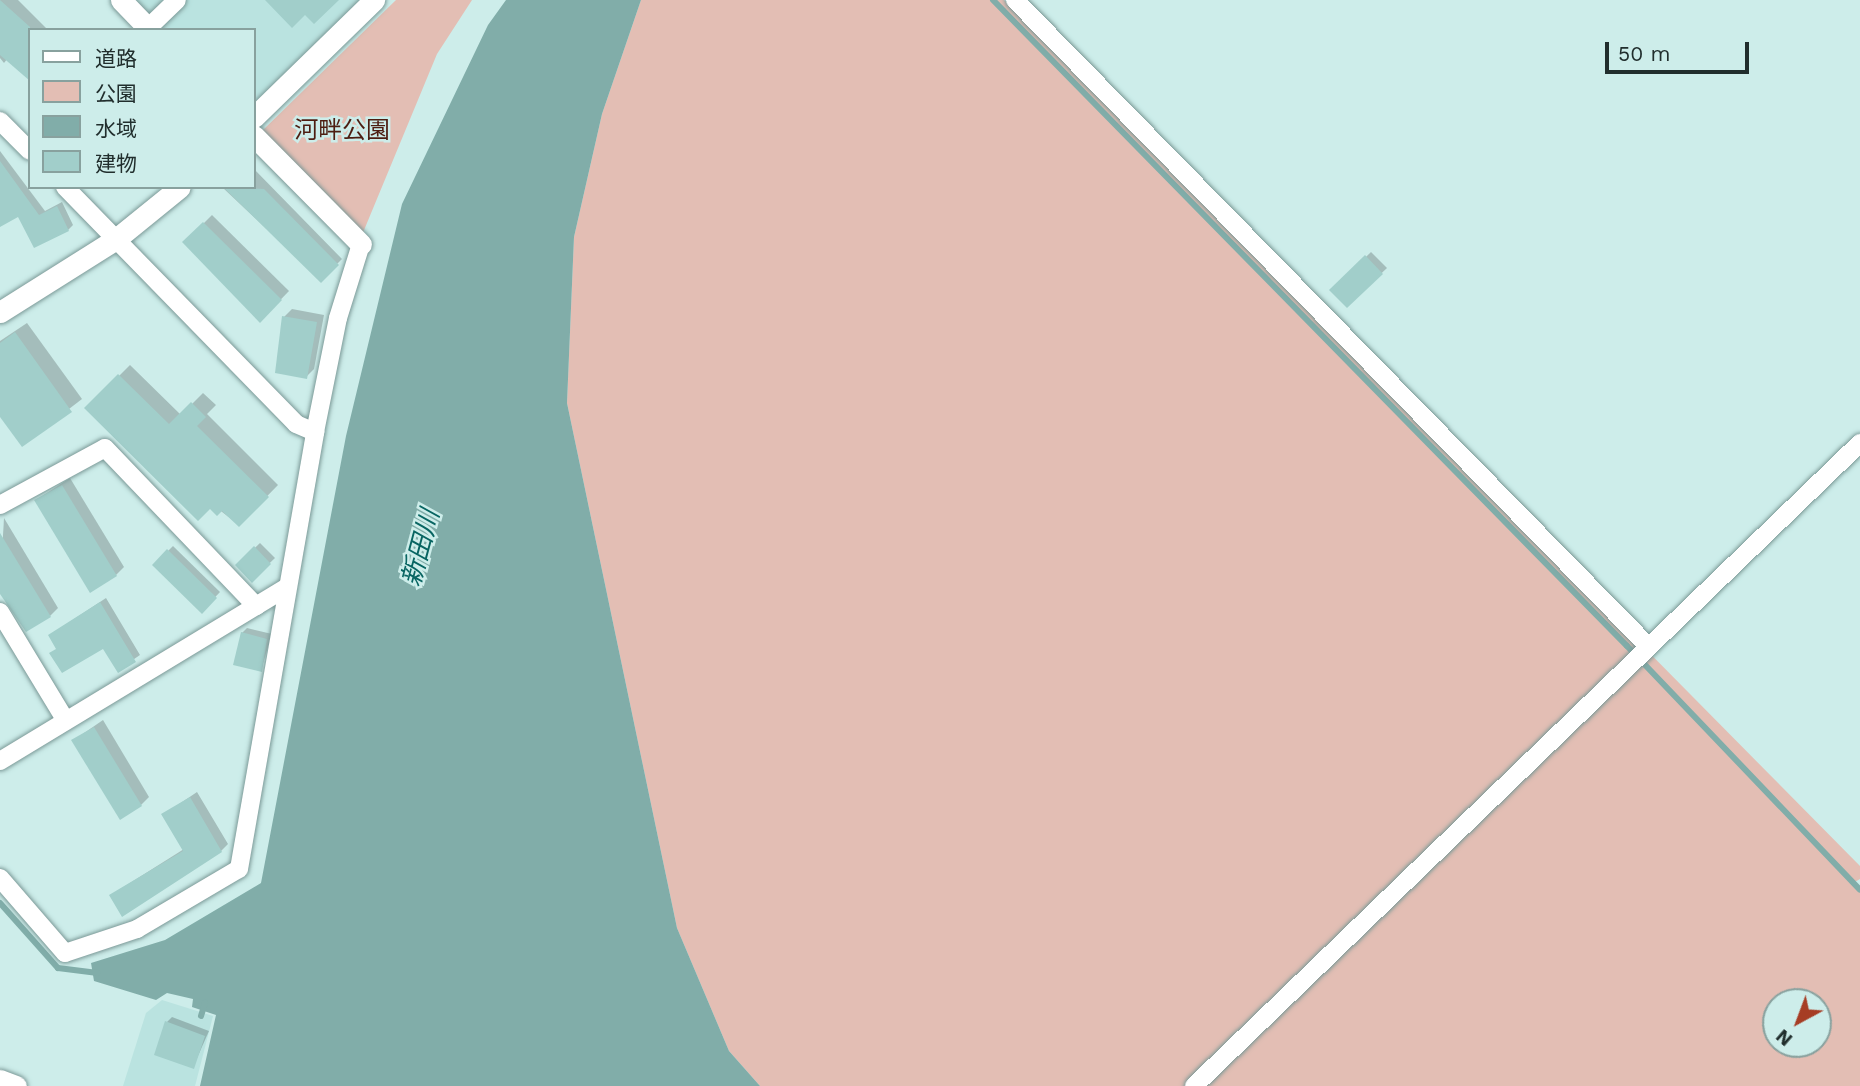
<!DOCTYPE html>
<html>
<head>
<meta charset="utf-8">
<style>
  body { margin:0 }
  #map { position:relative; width:1860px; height:1086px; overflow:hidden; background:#cdedea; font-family:"Work Sans","Noto Sans JP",sans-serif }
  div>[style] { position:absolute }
  .built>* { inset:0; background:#bae3e0 }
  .green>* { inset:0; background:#e3beb4 }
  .water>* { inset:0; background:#81ada9 }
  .shadow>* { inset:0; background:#0003 }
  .stream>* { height:6px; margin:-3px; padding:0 3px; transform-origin:3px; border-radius:3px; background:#81ada9 }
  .building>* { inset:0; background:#a1ceca }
  .roads { filter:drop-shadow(0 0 2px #7b9997) drop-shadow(0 0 2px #7b9997) }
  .minor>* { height:18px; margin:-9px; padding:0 9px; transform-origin:9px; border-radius:9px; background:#fff }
  .tertiary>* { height:21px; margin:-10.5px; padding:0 10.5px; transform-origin:10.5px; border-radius:10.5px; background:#fff }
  span { translate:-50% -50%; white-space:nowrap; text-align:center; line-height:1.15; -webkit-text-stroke:5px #cdedea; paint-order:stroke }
  .park-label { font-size:24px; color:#4d1d11 }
  .water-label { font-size:26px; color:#086562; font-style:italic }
  .legend { position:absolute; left:28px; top:28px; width:228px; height:161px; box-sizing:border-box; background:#cdedea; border:2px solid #88a19e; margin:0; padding:9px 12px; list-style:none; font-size:21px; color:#212e2d }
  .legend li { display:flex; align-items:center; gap:14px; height:35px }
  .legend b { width:35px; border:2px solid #88a19e }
  .north { position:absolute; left:1762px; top:988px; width:70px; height:70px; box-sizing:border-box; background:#cdedea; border:2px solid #88a19e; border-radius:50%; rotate:221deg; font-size:19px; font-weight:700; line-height:28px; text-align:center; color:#212e2d }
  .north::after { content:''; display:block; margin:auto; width:24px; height:32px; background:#a63d24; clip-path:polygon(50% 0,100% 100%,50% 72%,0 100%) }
  .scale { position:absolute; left:1605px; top:42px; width:144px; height:32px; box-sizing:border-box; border:4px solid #212e2d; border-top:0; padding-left:9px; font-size:21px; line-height:24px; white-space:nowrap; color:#212e2d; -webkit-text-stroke:5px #cdedea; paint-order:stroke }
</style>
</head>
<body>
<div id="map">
  <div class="built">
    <div style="clip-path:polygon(130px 0,363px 0,254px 108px,254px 30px,159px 30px)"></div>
    <div style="clip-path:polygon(162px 1000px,213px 1016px,195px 1086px,123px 1086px,146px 1013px)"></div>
  </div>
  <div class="green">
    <div style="clip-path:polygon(396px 0,472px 0,437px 54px,362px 235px,262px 131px)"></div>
    <div style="clip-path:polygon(evenodd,641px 0,1004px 0,1860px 866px,1860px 879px,1853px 883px,1860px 890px,1860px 1086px,760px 1086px,729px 1051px,677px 928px,567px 403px,574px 237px,602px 114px,641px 0,1776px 1002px,1818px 1002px,1818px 1044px,1776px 1044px,1776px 1002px)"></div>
  </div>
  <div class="water">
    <div style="clip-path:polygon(506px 0,641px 0,602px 114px,574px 237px,567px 403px,677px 928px,729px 1051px,760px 1086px,200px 1086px,216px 1015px,192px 1007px,193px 999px,167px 993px,156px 1000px,94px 981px,91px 963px,165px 940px,261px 883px,346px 436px,402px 204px,488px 25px)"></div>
  </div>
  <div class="shadow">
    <div style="clip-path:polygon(0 0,18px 0,48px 30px,30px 30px,4px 63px,0 58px)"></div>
    <div style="clip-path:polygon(0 151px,45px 211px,62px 202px,73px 225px,68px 230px,19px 215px,0 215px)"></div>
    <div style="clip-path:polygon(254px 169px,342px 259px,321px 280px,222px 187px,254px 187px)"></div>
    <div style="clip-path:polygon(212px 215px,289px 291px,260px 321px,185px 242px)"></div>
    <div style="clip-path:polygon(1371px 252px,1387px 268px,1347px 306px,1332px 290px)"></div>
    <div style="clip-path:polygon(292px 309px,324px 315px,314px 369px,306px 377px,284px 317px)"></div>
    <div style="clip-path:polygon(27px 323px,82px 399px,22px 445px,0 414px,0 341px)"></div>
    <div style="clip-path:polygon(130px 365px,181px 415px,203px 393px,216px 405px,207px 414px,278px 485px,239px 525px,87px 408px)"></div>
    <div style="clip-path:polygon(70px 478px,124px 567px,116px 575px,36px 500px)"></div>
    <div style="clip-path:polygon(4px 518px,58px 608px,50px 616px,0 588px)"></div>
    <div style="clip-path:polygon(260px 543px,275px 558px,252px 580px,237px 565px)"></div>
    <div style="clip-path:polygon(173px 546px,220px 592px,202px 611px,154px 565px)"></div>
    <div style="clip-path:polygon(106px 598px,140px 655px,118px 670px,104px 646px,58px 647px,50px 635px)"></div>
    <div style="clip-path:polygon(247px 628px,272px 634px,261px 670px,242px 633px)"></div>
    <div style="clip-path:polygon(103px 720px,149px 797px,141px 805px,74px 740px)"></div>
    <div style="clip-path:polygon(197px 792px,228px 844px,221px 851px,111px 895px,184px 849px,163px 815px)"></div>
    <div style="clip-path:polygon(172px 1017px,209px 1031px,193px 1067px,167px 1022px)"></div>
  </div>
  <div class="stream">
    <div style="left:993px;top:0;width:905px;rotate:45.54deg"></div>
    <div style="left:1627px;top:646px;width:337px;rotate:46.3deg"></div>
    <div style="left:0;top:903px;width:87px;rotate:48.3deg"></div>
    <div style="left:58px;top:968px;width:40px;rotate:7.1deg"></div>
    <div style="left:201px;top:1016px;width:14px;rotate:-73deg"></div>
  </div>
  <div class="building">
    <div style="clip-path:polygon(0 0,30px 27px,30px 81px,0 55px)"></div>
    <div style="clip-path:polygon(265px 0,339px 0,314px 24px,305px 15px,292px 28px)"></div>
    <div style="clip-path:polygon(0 161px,39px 215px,57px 206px,69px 231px,34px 248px,18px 217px,0 227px)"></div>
    <div style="clip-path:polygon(223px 187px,264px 189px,339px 265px,321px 283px)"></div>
    <div style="clip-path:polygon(203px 222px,282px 300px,260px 323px,182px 242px)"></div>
    <div style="clip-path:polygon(1365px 255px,1383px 274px,1347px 308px,1329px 290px)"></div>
    <div style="clip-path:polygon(282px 316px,317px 322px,307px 379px,275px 373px)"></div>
    <div style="clip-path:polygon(15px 332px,72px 412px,22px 447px,0 417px,0 343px)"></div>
    <div style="clip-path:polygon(118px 374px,169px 424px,191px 402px,206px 417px,197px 426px,269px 497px,239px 527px,222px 511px,217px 516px,210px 509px,198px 521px,84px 408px)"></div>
    <div style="clip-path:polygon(62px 485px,117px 576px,90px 593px,34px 500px)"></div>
    <div style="clip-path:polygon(0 533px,51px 617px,26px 632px,0 594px)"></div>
    <div style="clip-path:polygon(254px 546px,271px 564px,252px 583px,235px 565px)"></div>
    <div style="clip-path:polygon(167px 549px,217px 598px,202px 614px,152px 565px)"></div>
    <div style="clip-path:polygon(100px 602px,136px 662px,118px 673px,103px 649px,62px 673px,49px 653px,56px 649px,48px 635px)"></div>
    <div style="clip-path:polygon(241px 632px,267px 639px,262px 672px,233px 665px)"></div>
    <div style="clip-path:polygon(94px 727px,142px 806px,120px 820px,71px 740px)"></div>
    <div style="clip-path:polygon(190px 797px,222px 852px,122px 917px,109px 895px,183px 851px,161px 814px)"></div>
    <div style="clip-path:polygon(165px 1021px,205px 1036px,194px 1069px,154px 1055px)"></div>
  </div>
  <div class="roads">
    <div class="minor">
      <div style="left:1015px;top:0;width:906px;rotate:45.58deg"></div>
      <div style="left:148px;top:28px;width:40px;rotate:-44deg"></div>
      <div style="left:0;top:121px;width:42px;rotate:45deg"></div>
      <div style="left:65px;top:187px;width:331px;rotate:45.7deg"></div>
      <div style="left:296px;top:424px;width:21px;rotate:23deg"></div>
      <div style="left:0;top:505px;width:119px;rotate:-28.5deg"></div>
      <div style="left:105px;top:448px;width:219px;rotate:46.3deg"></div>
      <div style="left:0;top:612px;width:127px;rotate:58.8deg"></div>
      <div style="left:0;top:761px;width:334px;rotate:-31.2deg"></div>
      <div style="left:0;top:878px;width:99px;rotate:49.1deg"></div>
      <div style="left:65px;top:953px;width:76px;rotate:-18.4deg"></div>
      <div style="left:137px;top:929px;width:118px;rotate:-30.5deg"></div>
      <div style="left:239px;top:869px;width:444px;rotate:-80.1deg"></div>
      <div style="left:315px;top:432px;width:116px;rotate:-78.6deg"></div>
      <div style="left:338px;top:318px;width:77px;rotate:-72.7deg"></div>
      <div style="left:1194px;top:1086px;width:926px;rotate:-43.99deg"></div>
    </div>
    <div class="tertiary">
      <div style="left:121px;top:0;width:42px;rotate:46deg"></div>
      <div style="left:254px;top:117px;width:168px;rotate:-44.3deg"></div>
      <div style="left:254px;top:136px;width:152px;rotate:45.3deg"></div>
      <div style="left:0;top:312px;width:137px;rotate:-32.2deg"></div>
      <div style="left:116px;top:239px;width:82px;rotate:-39.1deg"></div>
      <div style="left:0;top:1080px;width:17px;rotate:21deg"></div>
    </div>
  </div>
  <div class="park-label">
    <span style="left:342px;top:131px">河畔公園</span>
  </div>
  <div class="water-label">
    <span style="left:421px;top:548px;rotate:-75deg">新田川</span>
  </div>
  <ul class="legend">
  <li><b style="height:9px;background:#fff"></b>道路</li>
  <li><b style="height:19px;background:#e3beb4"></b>公園</li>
  <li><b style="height:19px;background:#81ada9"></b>水域</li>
  <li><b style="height:19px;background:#a1ceca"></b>建物</li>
  </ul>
  <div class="north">N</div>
  <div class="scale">50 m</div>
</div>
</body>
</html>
